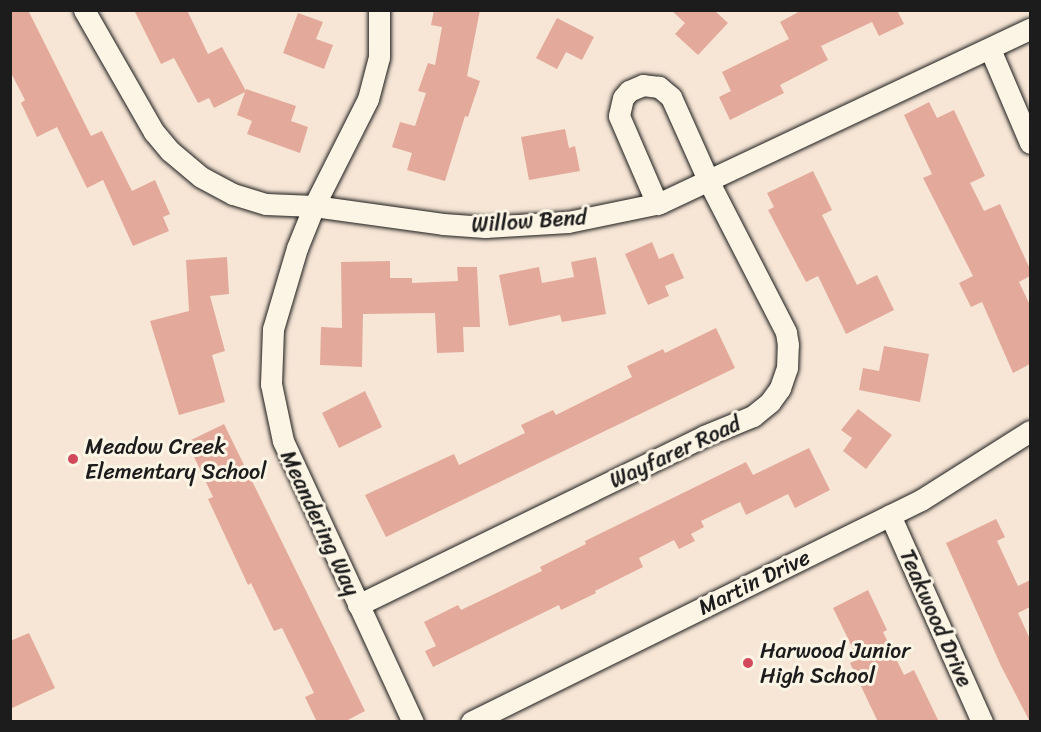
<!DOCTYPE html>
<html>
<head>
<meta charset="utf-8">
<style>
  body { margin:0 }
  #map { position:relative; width:1041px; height:732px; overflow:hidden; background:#f7e6d6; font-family:Sriracha,sans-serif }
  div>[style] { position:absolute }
  .building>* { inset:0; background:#e3aa9b }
  .roads { filter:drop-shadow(0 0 2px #1c1c1c) drop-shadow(0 0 2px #1c1c1c) }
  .minor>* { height:21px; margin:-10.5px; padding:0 10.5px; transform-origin:10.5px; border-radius:10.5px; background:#fcf5e5 }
  .dots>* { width:16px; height:16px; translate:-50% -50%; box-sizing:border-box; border:3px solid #fcf5e5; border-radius:50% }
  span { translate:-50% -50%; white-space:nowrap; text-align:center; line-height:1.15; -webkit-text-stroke:6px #fcf5e5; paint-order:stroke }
  .street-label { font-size:22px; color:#1c1c1c }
  .poi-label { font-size:22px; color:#1c1c1c }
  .left { translate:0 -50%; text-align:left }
  .frame { position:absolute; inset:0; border:12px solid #1c1c1c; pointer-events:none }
</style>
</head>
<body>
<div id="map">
  <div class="building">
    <div style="clip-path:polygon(10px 10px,28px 10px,91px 136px,102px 131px,132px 191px,155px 180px,170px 214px,163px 217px,169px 231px,133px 246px,103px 180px,87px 188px,57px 127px,37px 137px,21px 103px,25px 100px,10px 71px)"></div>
    <div style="clip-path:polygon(134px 10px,187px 10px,208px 54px,222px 47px,246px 91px,246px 89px,296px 106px,291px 121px,308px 127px,300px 153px,247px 134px,252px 121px,237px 115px,245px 92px,214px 108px,209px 98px,198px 103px,174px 58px,161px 64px)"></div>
    <div style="clip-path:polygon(434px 10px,480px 10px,467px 76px,480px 81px,468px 117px,465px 116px,445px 181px,407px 170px,412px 153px,392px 147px,400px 122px,415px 126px,426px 93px,418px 91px,428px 63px,435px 65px,442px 27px,431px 25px)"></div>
    <div style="clip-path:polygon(671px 10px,714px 10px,728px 23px,698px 55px,675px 34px,685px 23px)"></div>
    <div style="clip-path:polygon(802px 10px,897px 10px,904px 24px,879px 36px,872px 22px,821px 46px,828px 60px,780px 85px,784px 93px,730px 120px,719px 97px,731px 91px,722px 72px,789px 39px,780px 22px)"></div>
    <div style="clip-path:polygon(298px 13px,323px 22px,316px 39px,333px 45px,324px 69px,283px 53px)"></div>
    <div style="clip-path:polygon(557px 18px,594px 37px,582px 60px,566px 52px,557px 69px,536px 58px)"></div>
    <div style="clip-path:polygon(929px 102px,937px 118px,954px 110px,985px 176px,970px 183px,984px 211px,1000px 204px,1030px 269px,1030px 276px,1019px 282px,1030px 305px,1030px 364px,1013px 373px,982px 302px,971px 307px,959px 283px,973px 276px,923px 178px,932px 174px,904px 115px)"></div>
    <div style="clip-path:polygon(565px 129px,569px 148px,575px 146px,580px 171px,529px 180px,521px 137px)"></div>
    <div style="clip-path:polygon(813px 171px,832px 210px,822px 215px,857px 285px,877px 275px,894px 310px,846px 334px,818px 276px,806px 282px,768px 210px,774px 207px,767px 193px)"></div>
    <div style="clip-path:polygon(652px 242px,659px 259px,673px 253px,684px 278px,665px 286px,669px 296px,648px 305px,625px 254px)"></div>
    <div style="clip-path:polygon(227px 257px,229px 294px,210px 296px,225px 351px,212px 355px,225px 402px,179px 415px,150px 321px,189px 311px,186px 260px)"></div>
    <div style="clip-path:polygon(596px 257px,606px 314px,562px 322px,560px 315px,509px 326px,499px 275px,539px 267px,542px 283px,574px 277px,571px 262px)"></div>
    <div style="clip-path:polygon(390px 261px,390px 278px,412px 278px,412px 283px,458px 281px,457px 267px,477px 267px,480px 327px,463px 327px,464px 352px,437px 353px,435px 313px,363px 314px,362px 367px,320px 365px,321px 327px,342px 328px,341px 262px)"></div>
    <div style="clip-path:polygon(716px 328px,735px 368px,386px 537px,365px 495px,454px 454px,459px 465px,525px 433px,521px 425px,553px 410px,556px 415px,632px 377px,627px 366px,663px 349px,665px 353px)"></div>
    <div style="clip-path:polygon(884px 346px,929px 354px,920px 402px,859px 390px,863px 368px,879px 371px)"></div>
    <div style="clip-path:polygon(365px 391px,382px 427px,339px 448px,322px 413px)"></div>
    <div style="clip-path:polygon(858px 409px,892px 435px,866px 469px,843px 451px,852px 438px,841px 430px)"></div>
    <div style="clip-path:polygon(224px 424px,365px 711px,344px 722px,317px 722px,305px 697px,314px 693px,282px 628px,274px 631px,251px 583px,248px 585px,208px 499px,213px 497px,187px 442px)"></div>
    <div style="clip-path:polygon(809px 448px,830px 490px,795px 508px,788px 494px,746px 515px,740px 502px,701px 521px,704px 527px,691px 534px,695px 541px,679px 549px,674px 540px,639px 558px,643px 567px,595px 591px,596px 593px,561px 610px,559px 605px,433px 667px,425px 651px,436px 646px,424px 622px,458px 605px,461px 610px,542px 571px,540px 567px,586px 544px,585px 541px,746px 462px,753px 475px)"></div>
    <div style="clip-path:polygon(996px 519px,1005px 537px,997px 541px,1018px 586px,1030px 580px,1030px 607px,1018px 613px,1030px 639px,1030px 722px,1001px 666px,946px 543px)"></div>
    <div style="clip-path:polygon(868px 590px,887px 630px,883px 632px,904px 675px,914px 670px,939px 722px,878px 722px,850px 663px,858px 659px,833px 608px)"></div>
    <div style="clip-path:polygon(29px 633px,55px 688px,10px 709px,10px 641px)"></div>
  </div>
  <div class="roads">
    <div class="minor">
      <div style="left:84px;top:10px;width:141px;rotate:60.2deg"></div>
      <div style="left:154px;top:132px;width:25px;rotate:50deg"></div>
      <div style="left:170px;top:151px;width:40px;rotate:40deg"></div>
      <div style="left:201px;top:177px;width:36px;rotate:28deg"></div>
      <div style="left:233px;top:194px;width:34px;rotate:17deg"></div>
      <div style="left:266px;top:204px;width:48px;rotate:2.4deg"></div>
      <div style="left:314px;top:206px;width:130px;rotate:7.9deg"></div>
      <div style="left:443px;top:224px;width:42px;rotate:4.1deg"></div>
      <div style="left:485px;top:227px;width:83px;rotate:-3.4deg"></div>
      <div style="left:568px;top:222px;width:94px;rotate:-11.7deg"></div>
      <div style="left:660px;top:203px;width:409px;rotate:-25.2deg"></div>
      <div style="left:379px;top:10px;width:47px;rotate:90deg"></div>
      <div style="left:379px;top:57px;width:43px;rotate:104.7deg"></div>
      <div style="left:368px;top:99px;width:120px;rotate:116.8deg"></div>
      <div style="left:314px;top:206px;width:45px;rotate:112deg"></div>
      <div style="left:297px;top:248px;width:84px;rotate:106.5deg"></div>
      <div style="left:273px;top:329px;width:55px;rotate:92.1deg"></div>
      <div style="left:271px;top:384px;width:58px;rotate:78.1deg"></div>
      <div style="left:283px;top:441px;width:310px;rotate:65.2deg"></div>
      <div style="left:990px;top:49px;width:102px;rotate:66.9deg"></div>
      <div style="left:890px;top:515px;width:227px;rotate:66deg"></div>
      <div style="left:358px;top:605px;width:385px;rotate:-26deg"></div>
      <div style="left:704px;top:436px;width:53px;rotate:-22.2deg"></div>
      <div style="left:753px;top:416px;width:22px;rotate:-39deg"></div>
      <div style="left:770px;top:402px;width:17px;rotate:-54deg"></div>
      <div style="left:780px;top:388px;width:21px;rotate:-71deg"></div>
      <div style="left:787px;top:368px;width:23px;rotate:-88deg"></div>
      <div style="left:788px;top:345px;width:13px;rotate:-99deg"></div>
      <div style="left:786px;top:332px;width:169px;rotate:-117.2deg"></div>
      <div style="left:709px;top:182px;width:93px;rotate:-114.1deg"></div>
      <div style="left:671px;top:97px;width:16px;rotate:-140deg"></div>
      <div style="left:659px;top:87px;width:16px;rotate:-173deg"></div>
      <div style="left:643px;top:85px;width:15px;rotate:157deg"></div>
      <div style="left:629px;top:91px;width:9px;rotate:131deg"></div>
      <div style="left:623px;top:98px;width:18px;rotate:103deg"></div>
      <div style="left:619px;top:116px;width:96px;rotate:66.6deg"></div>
      <div style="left:471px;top:722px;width:502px;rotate:-26.26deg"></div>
      <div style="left:921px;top:500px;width:129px;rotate:-32.3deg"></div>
    </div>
  </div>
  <div class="dots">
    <div style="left:73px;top:459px;background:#d1495b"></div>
    <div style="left:748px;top:663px;background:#d1495b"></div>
  </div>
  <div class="street-label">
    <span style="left:529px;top:221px;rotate:-4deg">Willow Bend</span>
    <span style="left:675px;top:452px;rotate:-25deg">Wayfarer Road</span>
    <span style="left:320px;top:523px;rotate:65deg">Meandering Way</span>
    <span style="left:754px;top:582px;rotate:-26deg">Martin Drive</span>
    <span style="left:936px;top:618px;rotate:66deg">Teakwood Drive</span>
  </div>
  <div class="poi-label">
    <span class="left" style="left:85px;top:459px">Meadow Creek<br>Elementary School</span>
    <span class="left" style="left:760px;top:663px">Harwood Junior<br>High School</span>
  </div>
  <div class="frame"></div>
</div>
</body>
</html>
